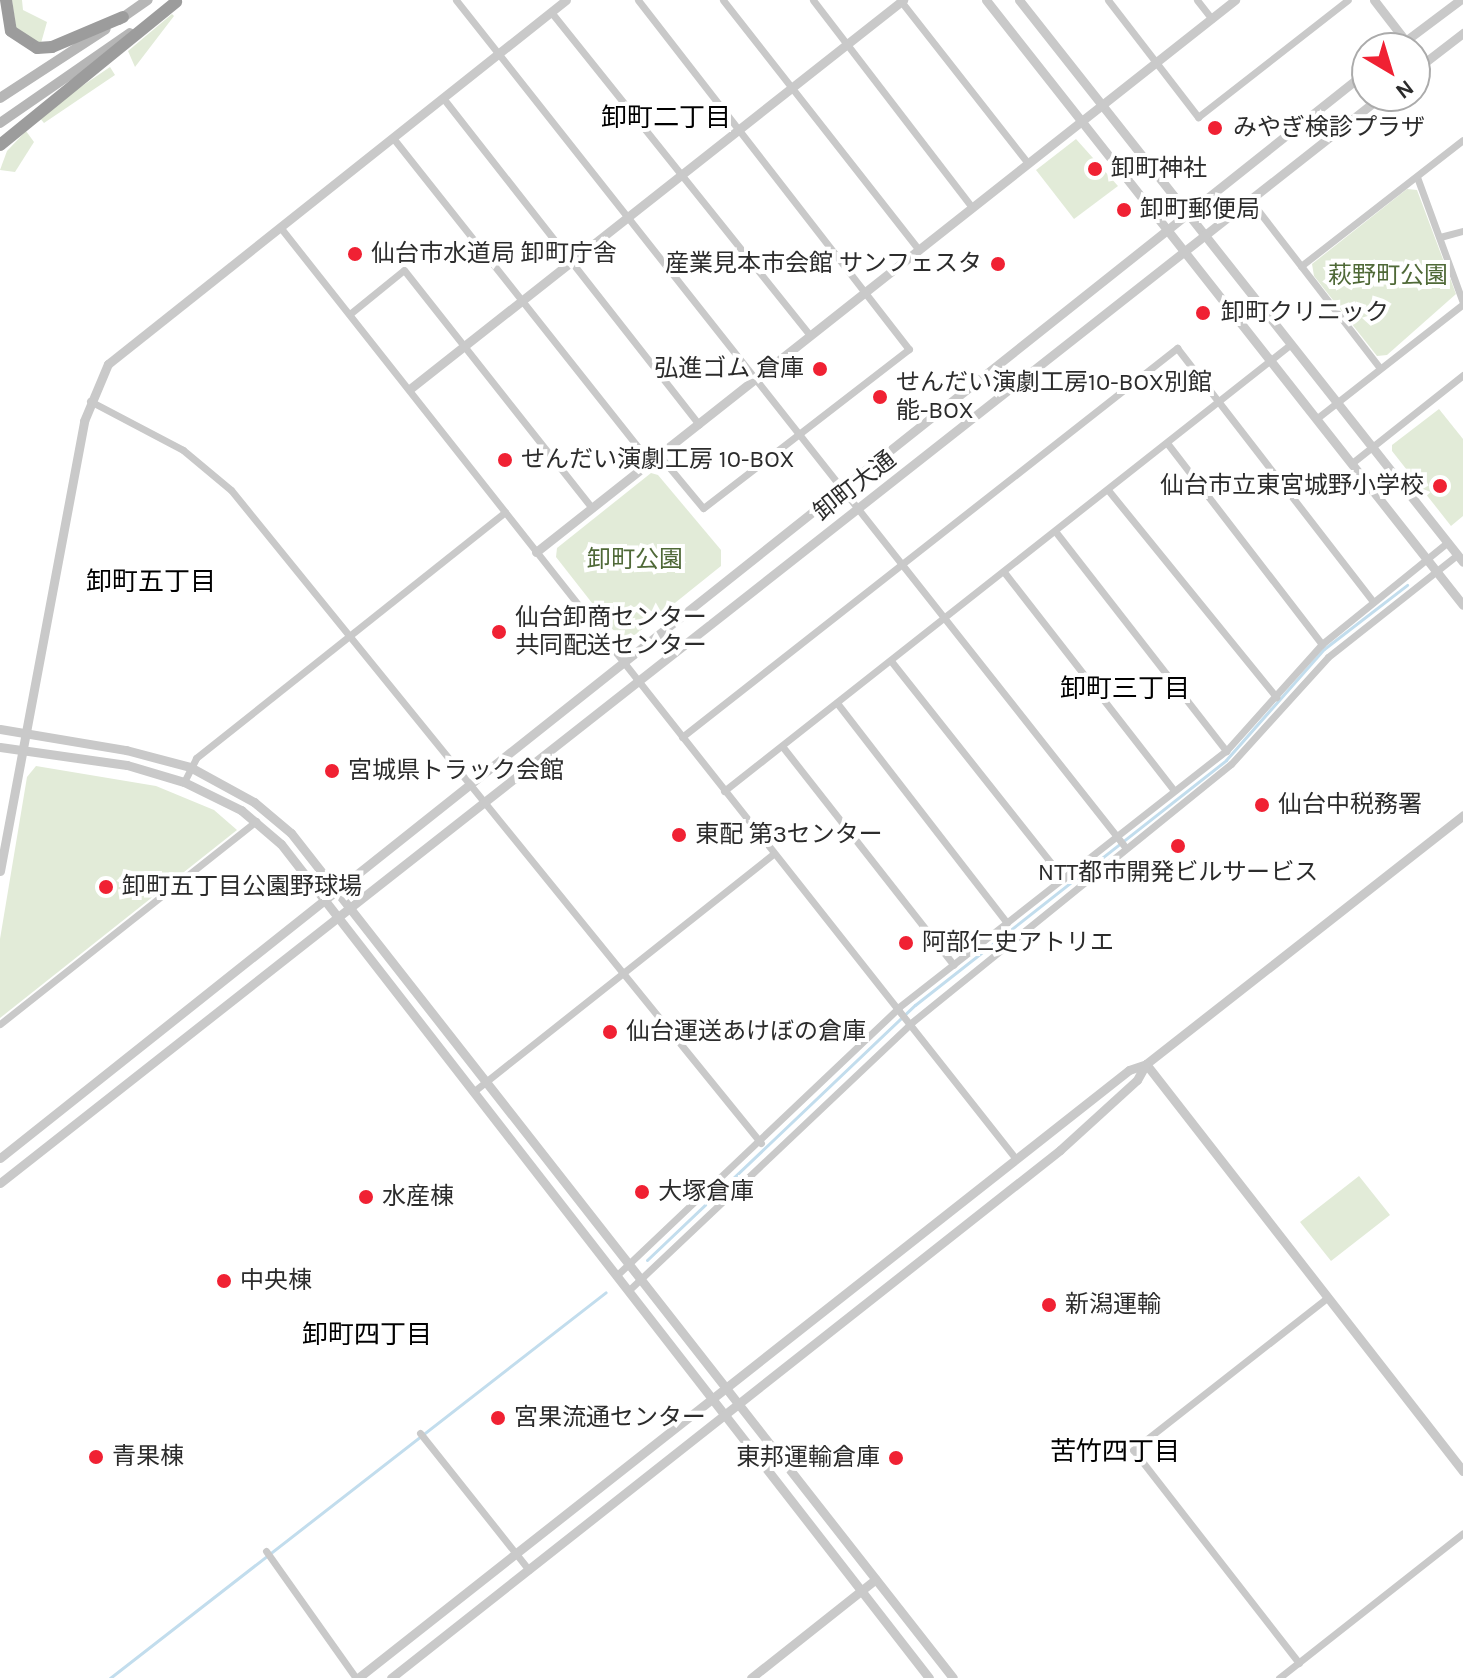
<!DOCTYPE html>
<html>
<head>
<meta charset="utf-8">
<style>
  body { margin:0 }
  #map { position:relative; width:1463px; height:1678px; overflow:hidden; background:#fff; font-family:Karla,"Noto Sans JP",sans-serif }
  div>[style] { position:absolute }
  .green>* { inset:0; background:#e2ebd8 }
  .stream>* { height:3px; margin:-1.5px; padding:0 1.5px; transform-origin:1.5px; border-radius:1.5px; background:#c2dded }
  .minor>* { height:7px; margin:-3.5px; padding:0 3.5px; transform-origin:3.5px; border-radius:3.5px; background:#c9c9c9 }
  .tertiary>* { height:9px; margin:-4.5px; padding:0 4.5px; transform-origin:4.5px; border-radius:4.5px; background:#c9c9c9 }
  .secondary>* { height:10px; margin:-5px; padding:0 5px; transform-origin:5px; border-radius:5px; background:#b6b6b6 }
  .trunk>* { height:12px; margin:-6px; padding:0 6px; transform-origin:6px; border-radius:6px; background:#9c9c9c }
  .dots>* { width:22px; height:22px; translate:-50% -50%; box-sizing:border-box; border:4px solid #fff; border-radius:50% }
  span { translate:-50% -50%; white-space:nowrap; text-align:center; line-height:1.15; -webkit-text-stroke:8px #fff; paint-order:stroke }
  .poi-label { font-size:24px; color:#2c2c2c }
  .left { translate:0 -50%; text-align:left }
  .right { translate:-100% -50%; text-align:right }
  .park-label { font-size:24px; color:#4f6937 }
  .street-label { font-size:24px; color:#2c2c2c }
  .neighbourhood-label { font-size:26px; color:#000 }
  .north { position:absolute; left:1351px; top:32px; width:80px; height:80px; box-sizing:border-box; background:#fff; border:2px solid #ababab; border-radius:50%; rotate:142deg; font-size:22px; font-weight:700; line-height:32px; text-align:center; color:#2c2c2c }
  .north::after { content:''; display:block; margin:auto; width:28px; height:36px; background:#f02133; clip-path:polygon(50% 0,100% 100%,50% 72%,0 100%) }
</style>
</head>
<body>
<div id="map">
  <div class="green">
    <div style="clip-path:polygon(12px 0,22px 0,23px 10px,47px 22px,41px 43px,26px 39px,16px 28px)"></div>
    <div style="clip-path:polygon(172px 14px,174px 16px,135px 67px,128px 51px)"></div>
    <div style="clip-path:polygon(110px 67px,115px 75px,44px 123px,38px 116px)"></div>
    <div style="clip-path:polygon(26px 131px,34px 142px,15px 172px,0 170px,7px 151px)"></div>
    <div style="clip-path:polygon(1076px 139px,1118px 186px,1074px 219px,1036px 170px)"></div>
    <div style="clip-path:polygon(1407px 189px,1417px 190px,1456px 294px,1387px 355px,1377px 356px,1314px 276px,1312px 264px)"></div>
    <div style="clip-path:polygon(1439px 409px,1463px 439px,1463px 516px,1451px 526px,1392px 451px,1392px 445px)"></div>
    <div style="clip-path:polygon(651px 473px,658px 475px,721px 550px,721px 566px,630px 639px,621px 640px,556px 557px,557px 548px)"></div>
    <div style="clip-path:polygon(36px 766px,156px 786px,214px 810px,237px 830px,0 1018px,0 939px,27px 777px)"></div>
    <div style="clip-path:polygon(1359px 1176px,1390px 1215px,1331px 1261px,1300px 1222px)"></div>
  </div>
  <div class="stream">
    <div style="left:647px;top:1260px;width:370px;rotate:-43.6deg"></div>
    <div style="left:915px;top:1005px;width:396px;rotate:-38.2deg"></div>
    <div style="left:1226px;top:760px;width:148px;rotate:-48.6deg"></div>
    <div style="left:1324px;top:649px;width:105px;rotate:-37.6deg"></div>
    <div style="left:110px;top:1678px;width:628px;rotate:-37.89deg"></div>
  </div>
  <div class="minor">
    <div style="left:456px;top:0;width:1081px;rotate:51.69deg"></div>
    <div style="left:638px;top:0;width:442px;rotate:52.2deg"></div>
    <div style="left:909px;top:349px;width:260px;rotate:142.3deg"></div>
    <div style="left:703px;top:508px;width:69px;rotate:-129.7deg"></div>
    <div style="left:723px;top:0;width:318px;rotate:51.9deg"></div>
    <div style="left:813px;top:0;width:261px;rotate:52.5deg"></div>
    <div style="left:900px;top:0;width:207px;rotate:51.9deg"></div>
    <div style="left:1108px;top:0;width:148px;rotate:52.4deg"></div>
    <div style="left:1198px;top:117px;width:190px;rotate:-38deg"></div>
    <div style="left:1197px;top:0;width:24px;rotate:52deg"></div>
    <div style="left:551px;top:12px;width:415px;rotate:51.3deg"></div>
    <div style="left:443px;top:98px;width:415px;rotate:51.9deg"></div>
    <div style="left:393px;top:138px;width:414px;rotate:51.6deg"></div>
    <div style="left:1417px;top:177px;width:134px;rotate:69.9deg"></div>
    <div style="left:1250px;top:200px;width:211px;rotate:52.3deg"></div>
    <div style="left:280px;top:227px;width:1188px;rotate:51.7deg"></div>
    <div style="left:1440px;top:237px;width:24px;rotate:-15deg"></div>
    <div style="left:1301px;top:266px;width:205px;rotate:-37.9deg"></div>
    <div style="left:351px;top:313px;width:68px;rotate:-39.1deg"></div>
    <div style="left:404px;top:270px;width:303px;rotate:51.7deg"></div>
    <div style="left:90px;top:401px;width:105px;rotate:27.8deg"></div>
    <div style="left:183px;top:450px;width:62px;rotate:39.8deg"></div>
    <div style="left:231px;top:490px;width:841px;rotate:50.94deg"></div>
    <div style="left:1316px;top:419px;width:187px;rotate:-38deg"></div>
    <div style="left:1167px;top:443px;width:254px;rotate:52.4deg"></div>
    <div style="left:1352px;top:463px;width:142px;rotate:-38.4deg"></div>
    <div style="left:1108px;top:490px;width:267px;rotate:50.9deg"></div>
    <div style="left:1055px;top:531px;width:279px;rotate:52.1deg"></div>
    <div style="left:1004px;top:572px;width:276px;rotate:52.1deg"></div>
    <div style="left:891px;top:661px;width:278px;rotate:51.6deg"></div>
    <div style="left:837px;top:703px;width:278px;rotate:52.3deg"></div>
    <div style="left:682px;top:737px;width:630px;rotate:-38.16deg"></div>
    <div style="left:1177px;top:348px;width:321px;rotate:52.3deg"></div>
    <div style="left:782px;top:746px;width:278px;rotate:51.9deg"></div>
    <div style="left:184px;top:782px;width:27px;rotate:-63deg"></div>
    <div style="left:196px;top:758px;width:395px;rotate:-38.5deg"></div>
    <div style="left:724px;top:791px;width:722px;rotate:-38.25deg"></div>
    <div style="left:0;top:1024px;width:327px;rotate:-38.4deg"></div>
    <div style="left:473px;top:1092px;width:383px;rotate:-38.4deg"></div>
    <div style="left:616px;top:1276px;width:390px;rotate:-43.5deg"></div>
    <div style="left:899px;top:1007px;width:415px;rotate:-38.1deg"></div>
    <div style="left:1226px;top:751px;width:144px;rotate:-48.1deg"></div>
    <div style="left:1322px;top:644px;width:162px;rotate:-39deg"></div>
    <div style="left:628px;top:1291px;width:390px;rotate:-43.4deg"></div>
    <div style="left:911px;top:1023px;width:412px;rotate:-39deg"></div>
    <div style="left:1231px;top:764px;width:144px;rotate:-47.8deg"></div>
    <div style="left:1328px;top:657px;width:164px;rotate:-38.3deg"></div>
    <div style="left:420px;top:1433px;width:175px;rotate:51.5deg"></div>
    <div style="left:266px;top:1551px;width:156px;rotate:54.7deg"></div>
    <div style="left:1299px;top:1663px;width:270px;rotate:-127.9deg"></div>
    <div style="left:1133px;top:1450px;width:248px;rotate:-38.1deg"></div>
    <div style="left:1279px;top:1678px;width:234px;rotate:-38.2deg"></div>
  </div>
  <div class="tertiary">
    <div style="left:986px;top:0;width:770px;rotate:51.75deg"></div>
    <div style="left:1019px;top:0;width:716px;rotate:51.69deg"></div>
    <div style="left:1374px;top:0;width:61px;rotate:52.4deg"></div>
    <div style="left:1396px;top:48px;width:80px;rotate:-36.9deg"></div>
    <div style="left:1415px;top:70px;width:61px;rotate:-37.6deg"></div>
    <div style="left:411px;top:388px;width:627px;rotate:-38.26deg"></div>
    <div style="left:536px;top:552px;width:891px;rotate:-38.3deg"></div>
    <div style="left:0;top:729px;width:128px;rotate:9.5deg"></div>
    <div style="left:126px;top:750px;width:66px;rotate:14.9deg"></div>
    <div style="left:190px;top:767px;width:73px;rotate:28.7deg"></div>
    <div style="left:254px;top:802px;width:48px;rotate:40deg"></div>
    <div style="left:291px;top:833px;width:1073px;rotate:51.92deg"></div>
    <div style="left:0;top:747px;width:128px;rotate:8.1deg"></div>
    <div style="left:127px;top:765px;width:59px;rotate:16.6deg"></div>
    <div style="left:184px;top:782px;width:64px;rotate:26.2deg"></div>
    <div style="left:241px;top:810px;width:52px;rotate:40.4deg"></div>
    <div style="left:281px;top:844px;width:1056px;rotate:52.15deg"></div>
    <div style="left:0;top:871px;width:458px;rotate:-79.4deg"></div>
    <div style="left:84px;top:421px;width:62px;rotate:-67.2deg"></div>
    <div style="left:108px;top:364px;width:585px;rotate:-38.48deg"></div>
    <div style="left:1146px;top:1064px;width:516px;rotate:52.09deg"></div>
    <div style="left:0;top:1158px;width:1746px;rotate:-38.49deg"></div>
    <div style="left:0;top:1183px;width:1758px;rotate:-38.19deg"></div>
    <div style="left:358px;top:1678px;width:982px;rotate:-38.26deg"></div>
    <div style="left:1129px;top:1070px;width:18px;rotate:-19deg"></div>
    <div style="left:1146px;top:1064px;width:403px;rotate:-38.1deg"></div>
    <div style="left:391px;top:1678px;width:852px;rotate:-38.28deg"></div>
    <div style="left:1060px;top:1150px;width:104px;rotate:-42.3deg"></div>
    <div style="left:1137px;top:1080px;width:18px;rotate:-61deg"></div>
    <div style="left:751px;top:1678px;width:159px;rotate:-38.4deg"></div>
  </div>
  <div class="secondary">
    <div style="left:119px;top:20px;width:35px;rotate:-35deg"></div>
    <div style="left:0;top:98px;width:126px;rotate:-33.1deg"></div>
    <div style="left:0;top:123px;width:158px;rotate:-34.7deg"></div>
  </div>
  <div class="trunk">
    <div style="left:6px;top:0;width:31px;rotate:81deg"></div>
    <div style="left:11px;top:31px;width:31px;rotate:33deg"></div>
    <div style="left:37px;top:48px;width:15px;rotate:-4deg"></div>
    <div style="left:52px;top:47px;width:77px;rotate:-22.9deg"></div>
    <div style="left:0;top:145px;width:227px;rotate:-39.1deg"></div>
  </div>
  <div class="dots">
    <div style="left:1215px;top:128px;background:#f02133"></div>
    <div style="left:1095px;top:169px;background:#f02133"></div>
    <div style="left:1124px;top:210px;background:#f02133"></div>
    <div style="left:355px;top:254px;background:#f02133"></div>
    <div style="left:998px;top:264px;background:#f02133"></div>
    <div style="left:1203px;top:313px;background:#f02133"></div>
    <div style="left:820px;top:369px;background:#f02133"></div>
    <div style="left:880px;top:397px;background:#f02133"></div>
    <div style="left:505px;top:460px;background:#f02133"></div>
    <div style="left:1440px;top:486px;background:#f02133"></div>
    <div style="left:499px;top:632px;background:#f02133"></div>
    <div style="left:332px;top:771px;background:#f02133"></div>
    <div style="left:1262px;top:805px;background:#f02133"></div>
    <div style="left:679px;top:835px;background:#f02133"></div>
    <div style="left:1178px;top:846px;background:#f02133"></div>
    <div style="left:106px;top:887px;background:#f02133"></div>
    <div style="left:906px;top:943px;background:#f02133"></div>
    <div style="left:610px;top:1032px;background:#f02133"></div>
    <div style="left:642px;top:1192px;background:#f02133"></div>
    <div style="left:366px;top:1197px;background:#f02133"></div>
    <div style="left:224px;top:1281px;background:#f02133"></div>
    <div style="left:1049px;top:1305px;background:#f02133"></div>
    <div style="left:498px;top:1418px;background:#f02133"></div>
    <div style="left:96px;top:1457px;background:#f02133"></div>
    <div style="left:896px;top:1458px;background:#f02133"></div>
  </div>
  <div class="poi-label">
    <span class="left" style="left:1233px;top:128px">みやぎ検診プラザ</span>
    <span class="left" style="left:1111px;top:169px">卸町神社</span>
    <span class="left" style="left:1140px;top:210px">卸町郵便局</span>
    <span class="left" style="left:371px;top:254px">仙台市水道局 卸町庁舎</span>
    <span class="right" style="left:982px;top:264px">産業見本市会館 サンフェスタ</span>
    <span class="left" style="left:1221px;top:313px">卸町クリニック</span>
    <span class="right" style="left:804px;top:369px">弘進ゴム 倉庫</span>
    <span class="left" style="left:896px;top:397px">せんだい演劇工房10-BOX別館<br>能-BOX</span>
    <span class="left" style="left:521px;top:460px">せんだい演劇工房 10-BOX</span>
    <span class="right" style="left:1424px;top:486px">仙台市立東宮城野小学校</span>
    <span class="left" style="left:515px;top:632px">仙台卸商センター<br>共同配送センター</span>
    <span class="left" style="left:348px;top:771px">宮城県トラック会館</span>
    <span class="left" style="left:1278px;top:805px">仙台中税務署</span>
    <span class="left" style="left:695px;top:835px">東配 第3センター</span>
    <span style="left:1178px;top:873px">NTT都市開発ビルサービス</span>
    <span class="left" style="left:122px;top:887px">卸町五丁目公園野球場</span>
    <span class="left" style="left:922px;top:943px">阿部仁史アトリエ</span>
    <span class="left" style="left:626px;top:1032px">仙台運送あけぼの倉庫</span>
    <span class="left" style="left:658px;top:1192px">大塚倉庫</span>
    <span class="left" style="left:382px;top:1197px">水産棟</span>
    <span class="left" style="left:240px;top:1281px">中央棟</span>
    <span class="left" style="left:1065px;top:1305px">新潟運輸</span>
    <span class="left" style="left:514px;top:1418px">宮果流通センター</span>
    <span class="left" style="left:112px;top:1457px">青果棟</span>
    <span class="right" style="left:880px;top:1458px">東邦運輸倉庫</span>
  </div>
  <div class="park-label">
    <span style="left:1388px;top:276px">萩野町公園</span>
    <span style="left:635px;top:560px">卸町公園</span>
  </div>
  <div class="street-label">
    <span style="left:855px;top:486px;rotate:-38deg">卸町大通</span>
  </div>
  <div class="neighbourhood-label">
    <span style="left:666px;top:118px">卸町二丁目</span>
    <span style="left:151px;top:582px">卸町五丁目</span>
    <span style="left:1125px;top:689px">卸町三丁目</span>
    <span style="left:367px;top:1335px">卸町四丁目</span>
    <span style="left:1115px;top:1452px">苦竹四丁目</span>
  </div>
  <div class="north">N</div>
</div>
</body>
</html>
